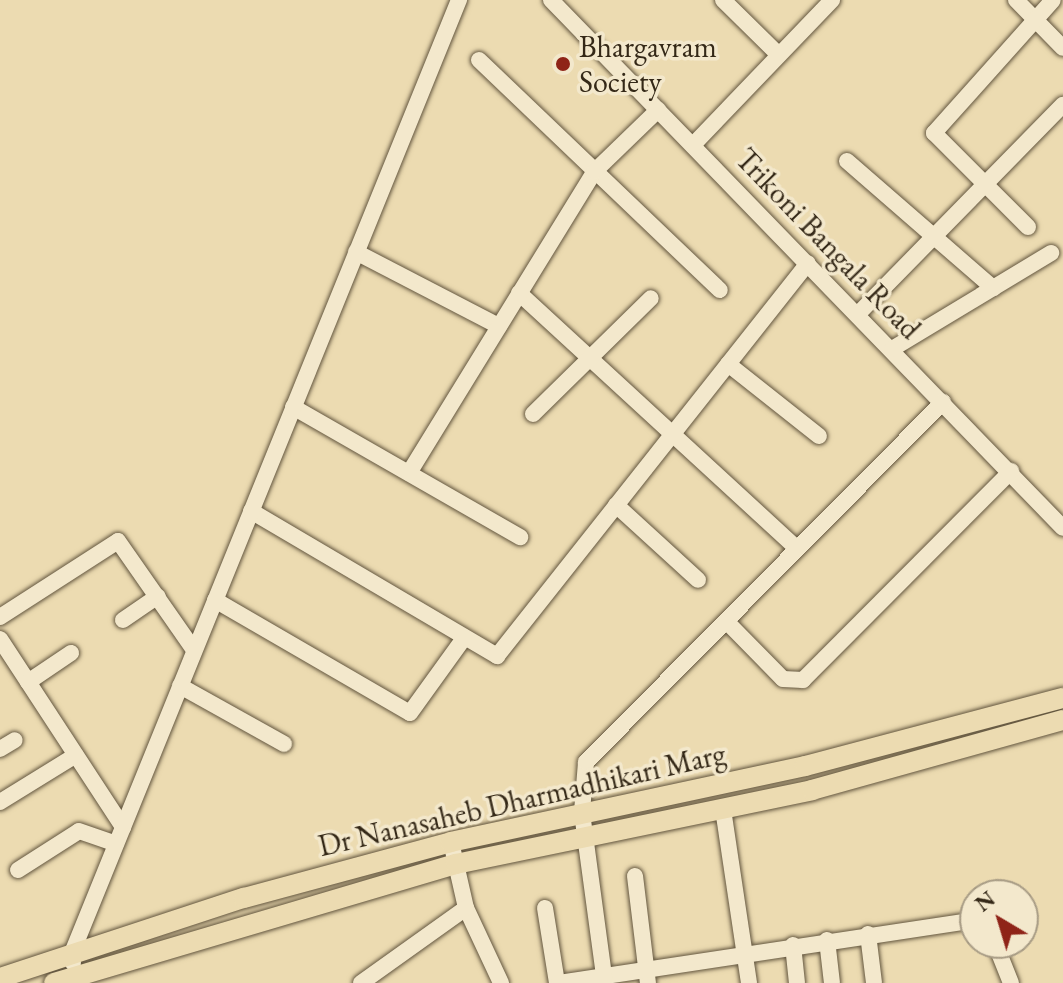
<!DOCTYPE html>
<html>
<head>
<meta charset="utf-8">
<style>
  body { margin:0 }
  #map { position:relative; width:1063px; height:983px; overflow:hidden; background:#ecdbb1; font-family:"EB Garamond",serif }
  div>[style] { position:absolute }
  .roads { filter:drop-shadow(0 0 2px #62553e) drop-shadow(0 0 2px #62553e) }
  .minor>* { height:16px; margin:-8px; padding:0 8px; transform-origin:8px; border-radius:8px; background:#f3e8cc }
  .major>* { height:20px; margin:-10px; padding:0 10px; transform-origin:10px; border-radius:10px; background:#ecdbb1 }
  .dots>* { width:22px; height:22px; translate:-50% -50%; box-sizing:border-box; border:4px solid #f3e8cc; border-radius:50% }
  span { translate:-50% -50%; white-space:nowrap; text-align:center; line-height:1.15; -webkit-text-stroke:7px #f3e8cc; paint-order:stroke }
  .poi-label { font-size:30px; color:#342817 }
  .left { translate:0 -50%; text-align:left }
  .street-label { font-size:30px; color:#342817 }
  .north { position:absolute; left:959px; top:879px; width:80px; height:80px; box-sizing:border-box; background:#f3e8cc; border:2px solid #a79b84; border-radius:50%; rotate:322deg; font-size:22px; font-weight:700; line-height:32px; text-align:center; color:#342817 }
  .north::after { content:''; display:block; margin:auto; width:28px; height:36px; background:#8f2418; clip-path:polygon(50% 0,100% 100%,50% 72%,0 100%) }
</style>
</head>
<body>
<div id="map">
  <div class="roads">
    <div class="minor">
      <div style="left:551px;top:0;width:735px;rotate:45.88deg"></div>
      <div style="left:723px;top:0;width:78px;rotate:44.5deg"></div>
      <div style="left:1016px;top:0;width:67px;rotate:45.6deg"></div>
      <div style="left:479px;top:60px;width:333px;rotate:43.7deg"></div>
      <div style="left:693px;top:145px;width:201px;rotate:-46.2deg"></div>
      <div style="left:847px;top:161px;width:194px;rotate:41deg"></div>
      <div style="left:1028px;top:227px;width:133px;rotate:-135deg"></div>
      <div style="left:934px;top:133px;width:178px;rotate:-48.2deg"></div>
      <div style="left:356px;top:252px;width:161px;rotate:27.4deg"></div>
      <div style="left:519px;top:293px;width:377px;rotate:42.6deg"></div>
      <div style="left:858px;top:314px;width:293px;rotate:-45.6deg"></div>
      <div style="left:892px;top:349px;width:186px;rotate:-31.1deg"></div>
      <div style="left:728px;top:364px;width:116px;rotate:38.4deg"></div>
      <div style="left:293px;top:407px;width:262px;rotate:29.8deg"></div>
      <div style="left:533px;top:414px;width:165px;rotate:-44.5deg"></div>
      <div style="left:409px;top:473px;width:355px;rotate:-58.4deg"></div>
      <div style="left:595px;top:171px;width:88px;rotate:-44.1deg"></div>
      <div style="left:616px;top:505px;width:111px;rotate:42.4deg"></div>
      <div style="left:251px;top:511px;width:286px;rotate:30.5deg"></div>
      <div style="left:497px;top:656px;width:501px;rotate:-51.64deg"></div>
      <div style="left:215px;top:600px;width:225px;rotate:30.1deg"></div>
      <div style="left:410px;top:713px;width:92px;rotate:-54.2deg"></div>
      <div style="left:0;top:617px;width:140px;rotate:-32.8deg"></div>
      <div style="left:118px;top:541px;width:133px;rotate:55.1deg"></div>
      <div style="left:123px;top:620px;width:42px;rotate:-34.4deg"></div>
      <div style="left:726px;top:621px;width:81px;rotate:45.5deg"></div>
      <div style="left:783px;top:679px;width:20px;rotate:3deg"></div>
      <div style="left:803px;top:680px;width:295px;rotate:-45.1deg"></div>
      <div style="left:0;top:639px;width:225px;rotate:56.8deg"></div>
      <div style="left:28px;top:682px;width:52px;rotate:-34deg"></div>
      <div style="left:180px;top:686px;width:119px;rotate:29.1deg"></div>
      <div style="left:0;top:749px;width:17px;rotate:-31deg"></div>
      <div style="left:0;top:802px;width:89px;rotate:-31.7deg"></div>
      <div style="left:723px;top:809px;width:176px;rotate:81.5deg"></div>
      <div style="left:451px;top:842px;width:68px;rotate:77.2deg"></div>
      <div style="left:466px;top:908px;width:83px;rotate:65deg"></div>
      <div style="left:18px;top:870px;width:72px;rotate:-32.6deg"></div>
      <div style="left:79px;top:831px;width:39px;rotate:19deg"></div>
      <div style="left:635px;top:876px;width:108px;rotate:83.1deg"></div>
      <div style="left:545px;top:908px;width:76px;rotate:80.9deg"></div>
      <div style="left:868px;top:934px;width:49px;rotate:83deg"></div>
      <div style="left:827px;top:940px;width:43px;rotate:83.4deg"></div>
      <div style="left:995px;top:943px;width:43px;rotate:68.2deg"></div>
      <div style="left:793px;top:945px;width:38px;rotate:84deg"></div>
      <div style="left:73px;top:963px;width:10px;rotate:-96deg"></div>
      <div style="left:72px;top:953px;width:1029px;rotate:-67.9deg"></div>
      <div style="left:361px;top:983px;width:129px;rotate:-35.5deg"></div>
      <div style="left:559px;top:983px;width:421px;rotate:-8.6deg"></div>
      <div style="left:605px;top:983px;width:173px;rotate:-97.7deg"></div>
      <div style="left:582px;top:812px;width:50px;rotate:-85.4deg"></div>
      <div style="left:586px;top:762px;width:507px;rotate:-45.24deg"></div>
    </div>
    <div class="major">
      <div style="left:0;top:978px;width:257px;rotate:-18.2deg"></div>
      <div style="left:244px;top:898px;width:214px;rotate:-15.1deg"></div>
      <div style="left:451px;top:842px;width:362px;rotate:-12.1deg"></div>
      <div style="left:805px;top:766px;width:267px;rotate:-14.8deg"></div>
      <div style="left:54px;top:983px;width:419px;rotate:-16.5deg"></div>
      <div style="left:456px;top:864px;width:364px;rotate:-11.7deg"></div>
      <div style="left:812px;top:790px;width:261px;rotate:-15.6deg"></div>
    </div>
  </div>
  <div class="dots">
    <div style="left:563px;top:64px;background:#8f2418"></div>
  </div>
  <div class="poi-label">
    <span class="left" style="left:579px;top:64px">Bhargavram<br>Society</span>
  </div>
  <div class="street-label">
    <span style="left:828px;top:244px;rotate:46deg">Trikoni Bangala Road</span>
    <span style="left:522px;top:800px;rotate:-13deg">Dr Nanasaheb Dharmadhikari Marg</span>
  </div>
  <div class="north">N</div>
</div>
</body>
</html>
